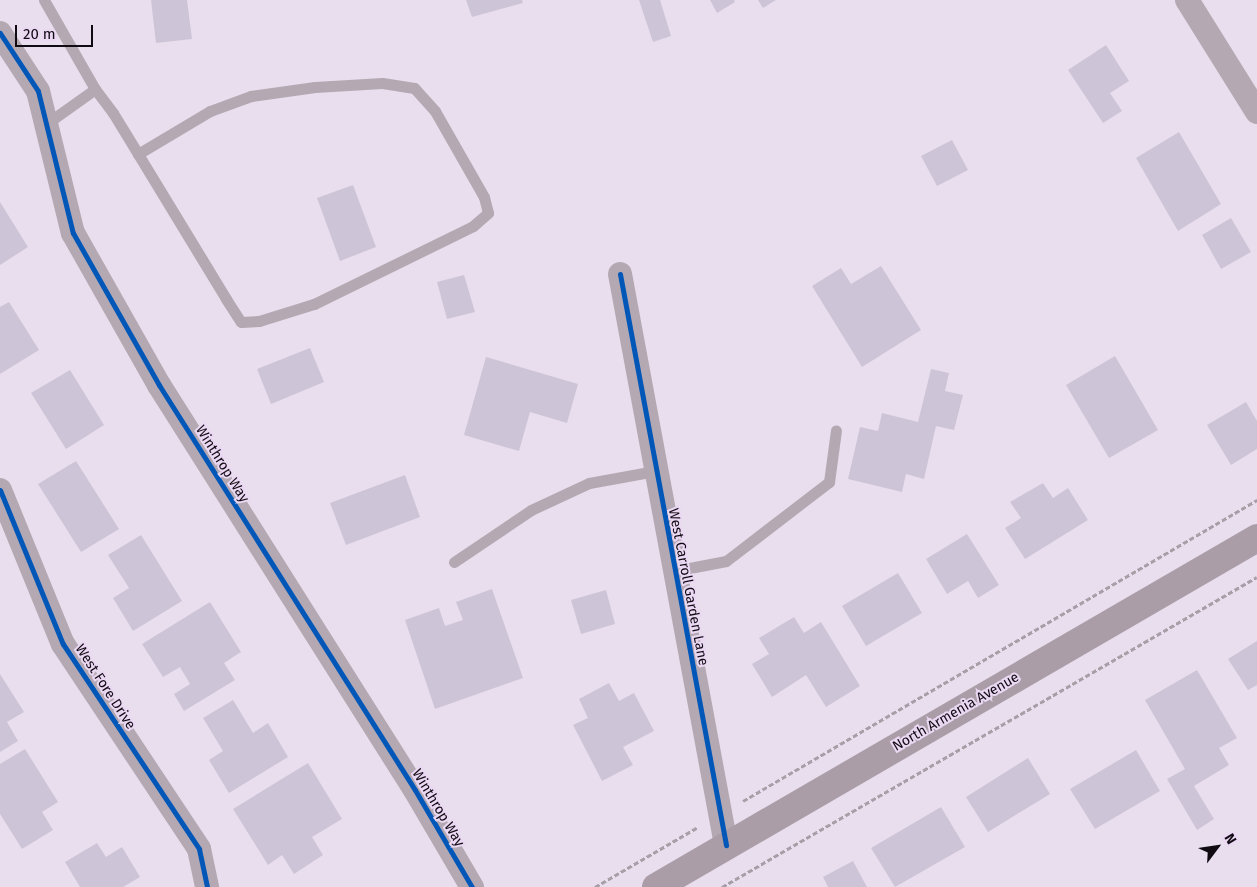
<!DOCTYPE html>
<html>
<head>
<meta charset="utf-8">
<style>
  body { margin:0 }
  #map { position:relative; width:1257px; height:887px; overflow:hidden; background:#e8deed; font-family:"Fira Sans",sans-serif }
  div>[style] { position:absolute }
  .building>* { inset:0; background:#cdc5d7 }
  .path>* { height:3px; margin-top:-1.5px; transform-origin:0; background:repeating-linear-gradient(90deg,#a79fa8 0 5px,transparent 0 7.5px) }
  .service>* { height:11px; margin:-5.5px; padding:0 5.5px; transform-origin:5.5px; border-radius:5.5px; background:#b4a8b2 }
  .minor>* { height:24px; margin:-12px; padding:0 12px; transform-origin:12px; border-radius:12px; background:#b4a8b2 }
  .secondary>* { height:28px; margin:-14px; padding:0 14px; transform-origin:14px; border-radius:14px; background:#ab9da8 }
  .cycleway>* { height:5px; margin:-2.5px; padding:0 2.5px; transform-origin:2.5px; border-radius:2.5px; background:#0057b8 }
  span { translate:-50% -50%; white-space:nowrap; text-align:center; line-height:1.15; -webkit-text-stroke:4px #ebd8f3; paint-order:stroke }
  .street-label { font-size:14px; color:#100a13 }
  .north { position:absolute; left:1192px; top:822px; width:50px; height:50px; -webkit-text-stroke:4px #ebd8f3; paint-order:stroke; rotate:59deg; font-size:14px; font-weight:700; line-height:20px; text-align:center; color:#100a13 }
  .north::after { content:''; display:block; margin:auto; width:18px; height:22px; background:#100a13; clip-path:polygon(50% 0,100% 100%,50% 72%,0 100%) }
  .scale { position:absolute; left:15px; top:25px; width:78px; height:22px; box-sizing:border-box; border:2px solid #100a13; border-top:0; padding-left:6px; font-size:15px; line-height:18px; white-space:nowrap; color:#100a13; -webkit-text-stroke:4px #ebd8f3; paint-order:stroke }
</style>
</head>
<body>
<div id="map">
  <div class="building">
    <div style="clip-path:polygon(151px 0,187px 0,192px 39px,156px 43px)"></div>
    <div style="clip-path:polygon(466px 0,522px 0,523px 3px,472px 17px)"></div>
    <div style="clip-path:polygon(639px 0,660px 0,671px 36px,653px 42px)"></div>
    <div style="clip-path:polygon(710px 0,734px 0,735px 2px,717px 13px)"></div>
    <div style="clip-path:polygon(758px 0,776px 0,763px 8px)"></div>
    <div style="clip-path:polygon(1106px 45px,1129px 81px,1110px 93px,1122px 111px,1103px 123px,1068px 70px)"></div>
    <div style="clip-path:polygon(1179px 132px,1221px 204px,1178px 231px,1136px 158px)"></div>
    <div style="clip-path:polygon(952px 140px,968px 170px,937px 186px,921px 156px)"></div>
    <div style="clip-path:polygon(353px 185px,376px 247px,340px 261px,317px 198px)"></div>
    <div style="clip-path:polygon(0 202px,28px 247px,0 265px)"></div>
    <div style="clip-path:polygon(1231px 218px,1251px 252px,1221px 269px,1202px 235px)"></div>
    <div style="clip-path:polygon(881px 266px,921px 330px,862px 367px,812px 286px,841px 268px,851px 284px)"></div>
    <div style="clip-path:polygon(464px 275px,475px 312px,447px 319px,437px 282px)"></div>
    <div style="clip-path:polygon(9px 302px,39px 350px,0 374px,0 307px)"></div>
    <div style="clip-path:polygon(310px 348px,324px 382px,271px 404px,257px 369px)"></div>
    <div style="clip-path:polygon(1115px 356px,1158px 430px,1109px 458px,1066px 385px)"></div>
    <div style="clip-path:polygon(486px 357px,578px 384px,567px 423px,530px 412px,519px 451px,464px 435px)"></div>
    <div style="clip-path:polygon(931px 369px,949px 373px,945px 391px,963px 395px,954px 430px,936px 426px,924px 479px,906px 474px,902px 492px,848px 479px,860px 427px,878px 431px,882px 413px,918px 422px)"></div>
    <div style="clip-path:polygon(70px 370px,104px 425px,66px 449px,31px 393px)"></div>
    <div style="clip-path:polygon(1246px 402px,1257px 421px,1257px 449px,1231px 465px,1207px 425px)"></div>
    <div style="clip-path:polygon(76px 461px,119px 529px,81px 552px,38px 484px)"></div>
    <div style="clip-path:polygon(405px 475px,420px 517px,346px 545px,330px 503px)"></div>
    <div style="clip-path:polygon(1043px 483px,1053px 498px,1068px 488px,1088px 520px,1025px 559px,1005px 528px,1021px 518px,1010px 502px)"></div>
    <div style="clip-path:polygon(967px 534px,999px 585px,978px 598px,968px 581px,947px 594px,926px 559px)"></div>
    <div style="clip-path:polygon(141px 535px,182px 601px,133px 631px,113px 598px,129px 588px,108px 555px)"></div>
    <div style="clip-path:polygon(898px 573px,922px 613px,866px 646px,842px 606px)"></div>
    <div style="clip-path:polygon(492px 589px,523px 678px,435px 709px,405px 620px,439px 608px,445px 626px,463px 620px,456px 602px)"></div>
    <div style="clip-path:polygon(606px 590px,615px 624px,581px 634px,571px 600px)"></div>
    <div style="clip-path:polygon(210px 602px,241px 652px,224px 663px,235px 680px,184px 711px,174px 694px,190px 684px,180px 667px,163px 677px,142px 644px)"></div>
    <div style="clip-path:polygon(794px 617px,804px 633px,821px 622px,860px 686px,826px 707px,806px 675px,772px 697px,752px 664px,769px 654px,759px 638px)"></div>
    <div style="clip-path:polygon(1257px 641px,1257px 685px,1248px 690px,1228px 659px)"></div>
    <div style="clip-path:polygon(1197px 670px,1237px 738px,1219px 748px,1229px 765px,1194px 786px,1214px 819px,1197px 830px,1167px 779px,1185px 769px,1145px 700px)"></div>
    <div style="clip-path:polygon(0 674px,24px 712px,7px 722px,18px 741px,0 752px)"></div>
    <div style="clip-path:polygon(609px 683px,619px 701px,634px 693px,654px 731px,623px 747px,633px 765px,602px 781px,573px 725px,588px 718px,579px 699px)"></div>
    <div style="clip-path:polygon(233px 700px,253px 733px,268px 723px,288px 757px,229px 793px,209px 760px,223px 751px,203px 718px)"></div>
    <div style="clip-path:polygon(25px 749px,58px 802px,42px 812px,53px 830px,22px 849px,0 814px,0 764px)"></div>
    <div style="clip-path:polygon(1136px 750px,1160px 791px,1095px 829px,1070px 789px)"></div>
    <div style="clip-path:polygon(1028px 758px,1050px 794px,988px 832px,966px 797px)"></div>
    <div style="clip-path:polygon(308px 763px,342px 819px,312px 837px,323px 855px,294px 874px,282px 855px,268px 865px,233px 809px)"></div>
    <div style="clip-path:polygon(941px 807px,965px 847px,895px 887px,871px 848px)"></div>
    <div style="clip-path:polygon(97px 843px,106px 857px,122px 847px,140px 877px,123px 887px,80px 887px,65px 862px)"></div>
    <div style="clip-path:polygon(853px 861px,867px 887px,828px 887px,823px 877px)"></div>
  </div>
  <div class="path">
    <div style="left:743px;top:801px;width:596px;rotate:-30.35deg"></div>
    <div style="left:595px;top:887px;width:119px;rotate:-30.2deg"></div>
    <div style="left:722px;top:887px;width:618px;rotate:-30.09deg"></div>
  </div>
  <div class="service">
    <div style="left:44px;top:0;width:103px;rotate:60.2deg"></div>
    <div style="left:46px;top:124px;width:60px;rotate:-35.5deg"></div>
    <div style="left:95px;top:89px;width:30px;rotate:53deg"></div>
    <div style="left:113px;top:113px;width:48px;rotate:58.6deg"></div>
    <div style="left:138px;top:154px;width:170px;rotate:58.7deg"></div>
    <div style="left:226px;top:299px;width:27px;rotate:57deg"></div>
    <div style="left:241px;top:322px;width:18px;rotate:-3deg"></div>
    <div style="left:259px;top:321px;width:58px;rotate:-17.2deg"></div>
    <div style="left:314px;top:304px;width:177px;rotate:-26.1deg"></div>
    <div style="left:473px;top:226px;width:20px;rotate:-41deg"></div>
    <div style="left:488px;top:213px;width:16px;rotate:-104deg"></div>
    <div style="left:484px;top:197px;width:99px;rotate:-119.7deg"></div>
    <div style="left:435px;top:111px;width:31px;rotate:-132deg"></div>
    <div style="left:414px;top:88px;width:32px;rotate:-171deg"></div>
    <div style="left:382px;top:83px;width:67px;rotate:176.6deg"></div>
    <div style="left:315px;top:87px;width:65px;rotate:172deg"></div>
    <div style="left:251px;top:96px;width:44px;rotate:159.9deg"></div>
    <div style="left:210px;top:111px;width:84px;rotate:149.2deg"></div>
    <div style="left:454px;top:562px;width:93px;rotate:-34deg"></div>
    <div style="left:531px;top:510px;width:64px;rotate:-25deg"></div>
    <div style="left:589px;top:483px;width:67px;rotate:-10.3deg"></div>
    <div style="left:674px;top:571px;width:53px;rotate:-10.9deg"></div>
    <div style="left:726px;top:561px;width:130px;rotate:-37.5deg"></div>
    <div style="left:829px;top:482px;width:52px;rotate:-82.3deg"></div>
  </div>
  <div class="minor">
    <div style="left:1187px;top:0;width:132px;rotate:58deg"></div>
    <div style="left:0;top:33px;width:69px;rotate:56.8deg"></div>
    <div style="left:38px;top:91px;width:146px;rotate:76.2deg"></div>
    <div style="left:73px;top:233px;width:175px;rotate:60.5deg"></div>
    <div style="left:159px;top:385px;width:479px;rotate:57.7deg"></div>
    <div style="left:415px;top:790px;width:113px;rotate:59.6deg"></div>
    <div style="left:620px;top:274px;width:581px;rotate:79.48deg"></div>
    <div style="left:0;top:490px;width:166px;rotate:67.8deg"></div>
    <div style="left:63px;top:644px;width:246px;rotate:56.4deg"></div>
    <div style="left:199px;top:849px;width:39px;rotate:78deg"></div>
  </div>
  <div class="secondary">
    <div style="left:656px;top:887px;width:695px;rotate:-30.14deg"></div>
  </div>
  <div class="cycleway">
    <div style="left:0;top:33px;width:69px;rotate:56.8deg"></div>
    <div style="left:38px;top:91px;width:146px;rotate:76.2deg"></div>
    <div style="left:73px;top:233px;width:175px;rotate:60.5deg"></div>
    <div style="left:159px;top:385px;width:479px;rotate:57.7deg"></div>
    <div style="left:415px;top:790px;width:113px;rotate:59.6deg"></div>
    <div style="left:620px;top:274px;width:581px;rotate:79.48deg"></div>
    <div style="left:0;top:490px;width:166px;rotate:67.8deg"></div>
    <div style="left:63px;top:644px;width:246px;rotate:56.4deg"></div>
    <div style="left:199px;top:849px;width:39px;rotate:78deg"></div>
  </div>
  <div class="street-label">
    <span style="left:222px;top:464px;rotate:58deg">Winthrop Way</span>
    <span style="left:688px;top:587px;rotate:79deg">West Carroll Garden Lane</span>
    <span style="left:105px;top:687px;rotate:57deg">West Fore Drive</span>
    <span style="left:956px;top:712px;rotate:-30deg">North Armenia Avenue</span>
    <span style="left:438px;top:808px;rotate:59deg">Winthrop Way</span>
  </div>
  <div class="north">N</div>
  <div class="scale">20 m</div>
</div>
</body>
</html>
